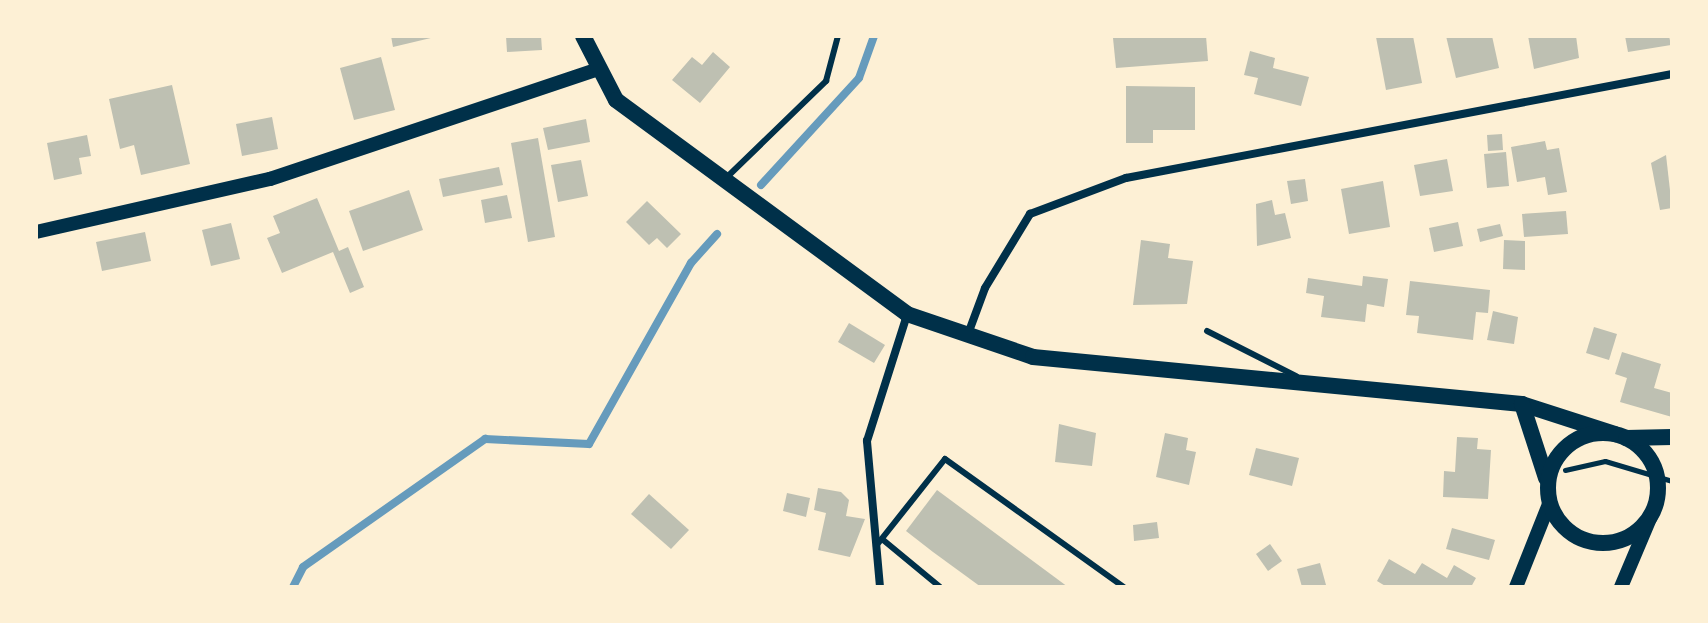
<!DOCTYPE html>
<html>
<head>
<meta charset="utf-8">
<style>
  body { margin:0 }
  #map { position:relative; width:1708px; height:623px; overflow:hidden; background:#fdf0d5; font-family:"Sofia Sans Condensed",sans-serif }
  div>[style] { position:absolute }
  .stream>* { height:8px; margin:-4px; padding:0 4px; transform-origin:4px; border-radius:4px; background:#669bbc }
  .building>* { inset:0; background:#bec0b2 }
  .path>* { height:5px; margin:-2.5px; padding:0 2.5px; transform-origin:2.5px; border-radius:2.5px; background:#003049 }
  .service>* { height:6px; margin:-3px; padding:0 3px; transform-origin:3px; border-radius:3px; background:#003049 }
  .minor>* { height:8px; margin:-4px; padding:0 4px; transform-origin:4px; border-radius:4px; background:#003049 }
  .tertiary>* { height:14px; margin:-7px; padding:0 7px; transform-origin:7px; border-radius:7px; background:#003049 }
  .secondary>* { height:16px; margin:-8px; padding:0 8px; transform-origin:8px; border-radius:8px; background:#003049 }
  .secondary>.ring { margin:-8px; padding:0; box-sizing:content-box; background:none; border:16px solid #003049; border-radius:50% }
  span { translate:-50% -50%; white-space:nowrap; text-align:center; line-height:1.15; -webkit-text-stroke:6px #fdf0d5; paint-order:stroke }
  .frame { position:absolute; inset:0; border:38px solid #fdf0d5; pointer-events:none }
</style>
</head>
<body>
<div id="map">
  <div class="stream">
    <div style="left:761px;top:185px;width:145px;rotate:-47.5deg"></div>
    <div style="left:859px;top:78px;width:45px;rotate:-70.3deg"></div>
    <div style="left:293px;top:587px;width:22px;rotate:-63deg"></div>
    <div style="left:303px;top:567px;width:223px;rotate:-35.1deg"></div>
    <div style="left:485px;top:439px;width:104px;rotate:2.8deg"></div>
    <div style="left:589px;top:444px;width:208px;rotate:-60.6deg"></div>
    <div style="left:691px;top:263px;width:39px;rotate:-48deg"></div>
  </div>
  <div class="building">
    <div style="clip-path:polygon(391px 36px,435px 36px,435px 37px,393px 47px)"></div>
    <div style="clip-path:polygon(506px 36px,541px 36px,542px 50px,507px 52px)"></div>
    <div style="clip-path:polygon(1206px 36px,1208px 61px,1116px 68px,1113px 38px)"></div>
    <div style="clip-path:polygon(1413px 36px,1422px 83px,1386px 90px,1376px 37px)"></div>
    <div style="clip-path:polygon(1446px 36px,1492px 36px,1499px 68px,1456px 78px)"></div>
    <div style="clip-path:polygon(1528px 36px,1576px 36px,1579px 58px,1534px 69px)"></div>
    <div style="clip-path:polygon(1625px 36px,1669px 36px,1671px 45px,1628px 52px)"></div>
    <div style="clip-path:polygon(1250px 51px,1275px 58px,1273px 68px,1309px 77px,1301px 106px,1254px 94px,1258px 78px,1244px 75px)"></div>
    <div style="clip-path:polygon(713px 52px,730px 67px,700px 103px,672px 80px,692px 57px,702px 65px)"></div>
    <div style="clip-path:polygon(381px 57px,395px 110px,354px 120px,340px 68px)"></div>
    <div style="clip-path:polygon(172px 85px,190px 164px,141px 175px,134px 145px,120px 149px,109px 99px)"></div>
    <div style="clip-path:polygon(1126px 86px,1195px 87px,1195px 130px,1153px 130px,1153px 143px,1126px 143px)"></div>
    <div style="clip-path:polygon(272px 117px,278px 149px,242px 156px,236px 124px)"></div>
    <div style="clip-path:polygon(586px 119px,590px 142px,548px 150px,543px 128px)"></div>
    <div style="clip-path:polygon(1502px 134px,1503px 150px,1488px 151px,1487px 135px)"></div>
    <div style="clip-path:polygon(87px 135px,91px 156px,79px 158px,82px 174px,54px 180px,47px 143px)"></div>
    <div style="clip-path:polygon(538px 138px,555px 237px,528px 242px,511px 143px)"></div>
    <div style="clip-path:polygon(1545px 141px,1547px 150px,1559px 148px,1567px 192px,1548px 195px,1545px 177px,1517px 182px,1511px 147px)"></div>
    <div style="clip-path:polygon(1506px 152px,1509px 186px,1487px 188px,1484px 154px)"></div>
    <div style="clip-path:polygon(1666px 155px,1672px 208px,1660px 210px,1651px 163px)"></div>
    <div style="clip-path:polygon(1447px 159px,1453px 191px,1420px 196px,1414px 165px)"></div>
    <div style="clip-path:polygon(581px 160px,588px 196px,558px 202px,551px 165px)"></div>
    <div style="clip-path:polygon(499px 167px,503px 185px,443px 197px,439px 179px)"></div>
    <div style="clip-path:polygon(1305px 179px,1308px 201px,1291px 204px,1287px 181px)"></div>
    <div style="clip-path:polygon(1383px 181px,1390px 227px,1349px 234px,1341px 189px)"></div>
    <div style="clip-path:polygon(409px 190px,423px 230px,363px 251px,349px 211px)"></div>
    <div style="clip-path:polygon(507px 195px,512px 218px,485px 223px,481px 200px)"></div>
    <div style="clip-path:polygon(317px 198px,339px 251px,348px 247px,364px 287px,350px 293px,333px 252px,282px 273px,267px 238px,280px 233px,273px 216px)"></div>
    <div style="clip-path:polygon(1272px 200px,1275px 215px,1285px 213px,1291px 238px,1257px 246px,1256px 204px)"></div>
    <div style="clip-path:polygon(647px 201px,681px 234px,667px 248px,657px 238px,649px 245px,626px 222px)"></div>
    <div style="clip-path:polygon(1566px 211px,1568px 234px,1524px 237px,1522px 214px)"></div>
    <div style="clip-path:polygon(1458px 222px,1463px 246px,1434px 252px,1429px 228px)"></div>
    <div style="clip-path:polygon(231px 223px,240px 259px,211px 266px,202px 230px)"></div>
    <div style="clip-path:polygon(1500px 224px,1503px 236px,1480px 242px,1477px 229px)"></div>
    <div style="clip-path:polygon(145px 232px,151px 261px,102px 271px,96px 242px)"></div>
    <div style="clip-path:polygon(1141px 240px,1170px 244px,1168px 258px,1193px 261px,1187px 304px,1133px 305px)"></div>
    <div style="clip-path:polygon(1504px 240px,1525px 241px,1525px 270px,1503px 269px)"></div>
    <div style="clip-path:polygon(1363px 276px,1388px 279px,1384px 307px,1367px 304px,1365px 322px,1321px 317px,1324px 296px,1306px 293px,1308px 278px,1362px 286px)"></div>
    <div style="clip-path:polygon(1410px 281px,1490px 290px,1488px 313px,1476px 312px,1473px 340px,1417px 333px,1419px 316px,1406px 315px)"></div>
    <div style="clip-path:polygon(1493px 311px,1518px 317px,1514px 344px,1487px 340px)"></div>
    <div style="clip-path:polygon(849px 323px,885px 345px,874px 363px,838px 342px)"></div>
    <div style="clip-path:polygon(1594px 327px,1617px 334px,1609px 360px,1586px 353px)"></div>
    <div style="clip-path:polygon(1622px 352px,1661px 364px,1654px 388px,1672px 393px,1672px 417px,1620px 402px,1627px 378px,1615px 374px)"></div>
    <div style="clip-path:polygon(1059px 424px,1096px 433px,1092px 466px,1055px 462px)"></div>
    <div style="clip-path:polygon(1165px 433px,1188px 438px,1186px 450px,1196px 452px,1189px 485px,1156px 477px)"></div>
    <div style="clip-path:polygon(1457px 437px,1478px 438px,1477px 449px,1491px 450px,1488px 499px,1443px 497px,1444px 471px,1455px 472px)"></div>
    <div style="clip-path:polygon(1256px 448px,1299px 458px,1292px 486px,1249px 475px)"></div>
    <div style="clip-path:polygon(818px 488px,841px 492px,849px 500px,846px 516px,865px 519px,850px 557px,818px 550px,826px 513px,814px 510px)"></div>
    <div style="clip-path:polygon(937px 490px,1068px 587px,981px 587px,933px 552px,906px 531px)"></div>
    <div style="clip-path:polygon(787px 493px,810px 498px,806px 517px,783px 511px)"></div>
    <div style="clip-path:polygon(649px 494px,689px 530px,671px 549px,631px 514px)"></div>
    <div style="clip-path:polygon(1157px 522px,1159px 538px,1134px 541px,1133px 525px)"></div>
    <div style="clip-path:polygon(1452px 528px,1495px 540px,1489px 560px,1446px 549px)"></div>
    <div style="clip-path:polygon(1270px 544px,1282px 561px,1268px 571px,1256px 554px)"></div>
    <div style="clip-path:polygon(1389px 559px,1415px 574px,1422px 563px,1447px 578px,1454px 565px,1476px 578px,1471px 587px,1387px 587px,1377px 581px)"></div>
    <div style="clip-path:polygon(1320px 563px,1326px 585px,1302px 587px,1297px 569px)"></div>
  </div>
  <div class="path">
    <div style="left:1565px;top:470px;width:41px;rotate:-12.7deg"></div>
    <div style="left:1605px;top:461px;width:70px;rotate:16.6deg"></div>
  </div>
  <div class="service">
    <div style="left:725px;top:179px;width:141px;rotate:-44.1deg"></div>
    <div style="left:826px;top:81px;width:47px;rotate:-75.1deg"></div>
    <div style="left:1207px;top:331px;width:100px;rotate:26.8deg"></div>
    <div style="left:882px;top:539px;width:75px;rotate:39.6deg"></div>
    <div style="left:876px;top:546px;width:111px;rotate:-51.6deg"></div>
    <div style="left:945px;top:459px;width:220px;rotate:35.6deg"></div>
  </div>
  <div class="minor">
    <div style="left:968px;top:334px;width:49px;rotate:-69.7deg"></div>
    <div style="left:985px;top:288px;width:87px;rotate:-58.7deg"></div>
    <div style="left:1030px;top:214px;width:103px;rotate:-20.6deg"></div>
    <div style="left:1126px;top:178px;width:556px;rotate:-10.78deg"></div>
    <div style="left:880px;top:587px;width:147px;rotate:-95.1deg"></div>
    <div style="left:867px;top:441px;width:132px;rotate:-72.4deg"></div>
  </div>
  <div class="tertiary">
    <div style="left:36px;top:232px;width:240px;rotate:-12.8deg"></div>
    <div style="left:270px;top:179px;width:346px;rotate:-18.5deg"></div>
    <div style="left:1516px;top:587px;width:89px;rotate:-68.3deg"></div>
    <div style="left:1621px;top:587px;width:85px;rotate:-67.1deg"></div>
  </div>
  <div class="secondary">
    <div style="left:583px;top:36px;width:72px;rotate:62.7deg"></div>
    <div style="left:616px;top:100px;width:361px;rotate:36.3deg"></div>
    <div style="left:907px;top:314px;width:133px;rotate:18.8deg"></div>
    <div style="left:1033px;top:357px;width:491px;rotate:5.5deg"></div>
    <div style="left:1522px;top:404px;width:98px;rotate:17.9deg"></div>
    <div style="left:1522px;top:404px;width:78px;rotate:72deg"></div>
    <div class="ring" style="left:1548px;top:433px;width:94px;height:94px"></div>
    <div style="left:1626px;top:438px;width:46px;rotate:-1.2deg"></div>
  </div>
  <div class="frame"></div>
</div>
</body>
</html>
